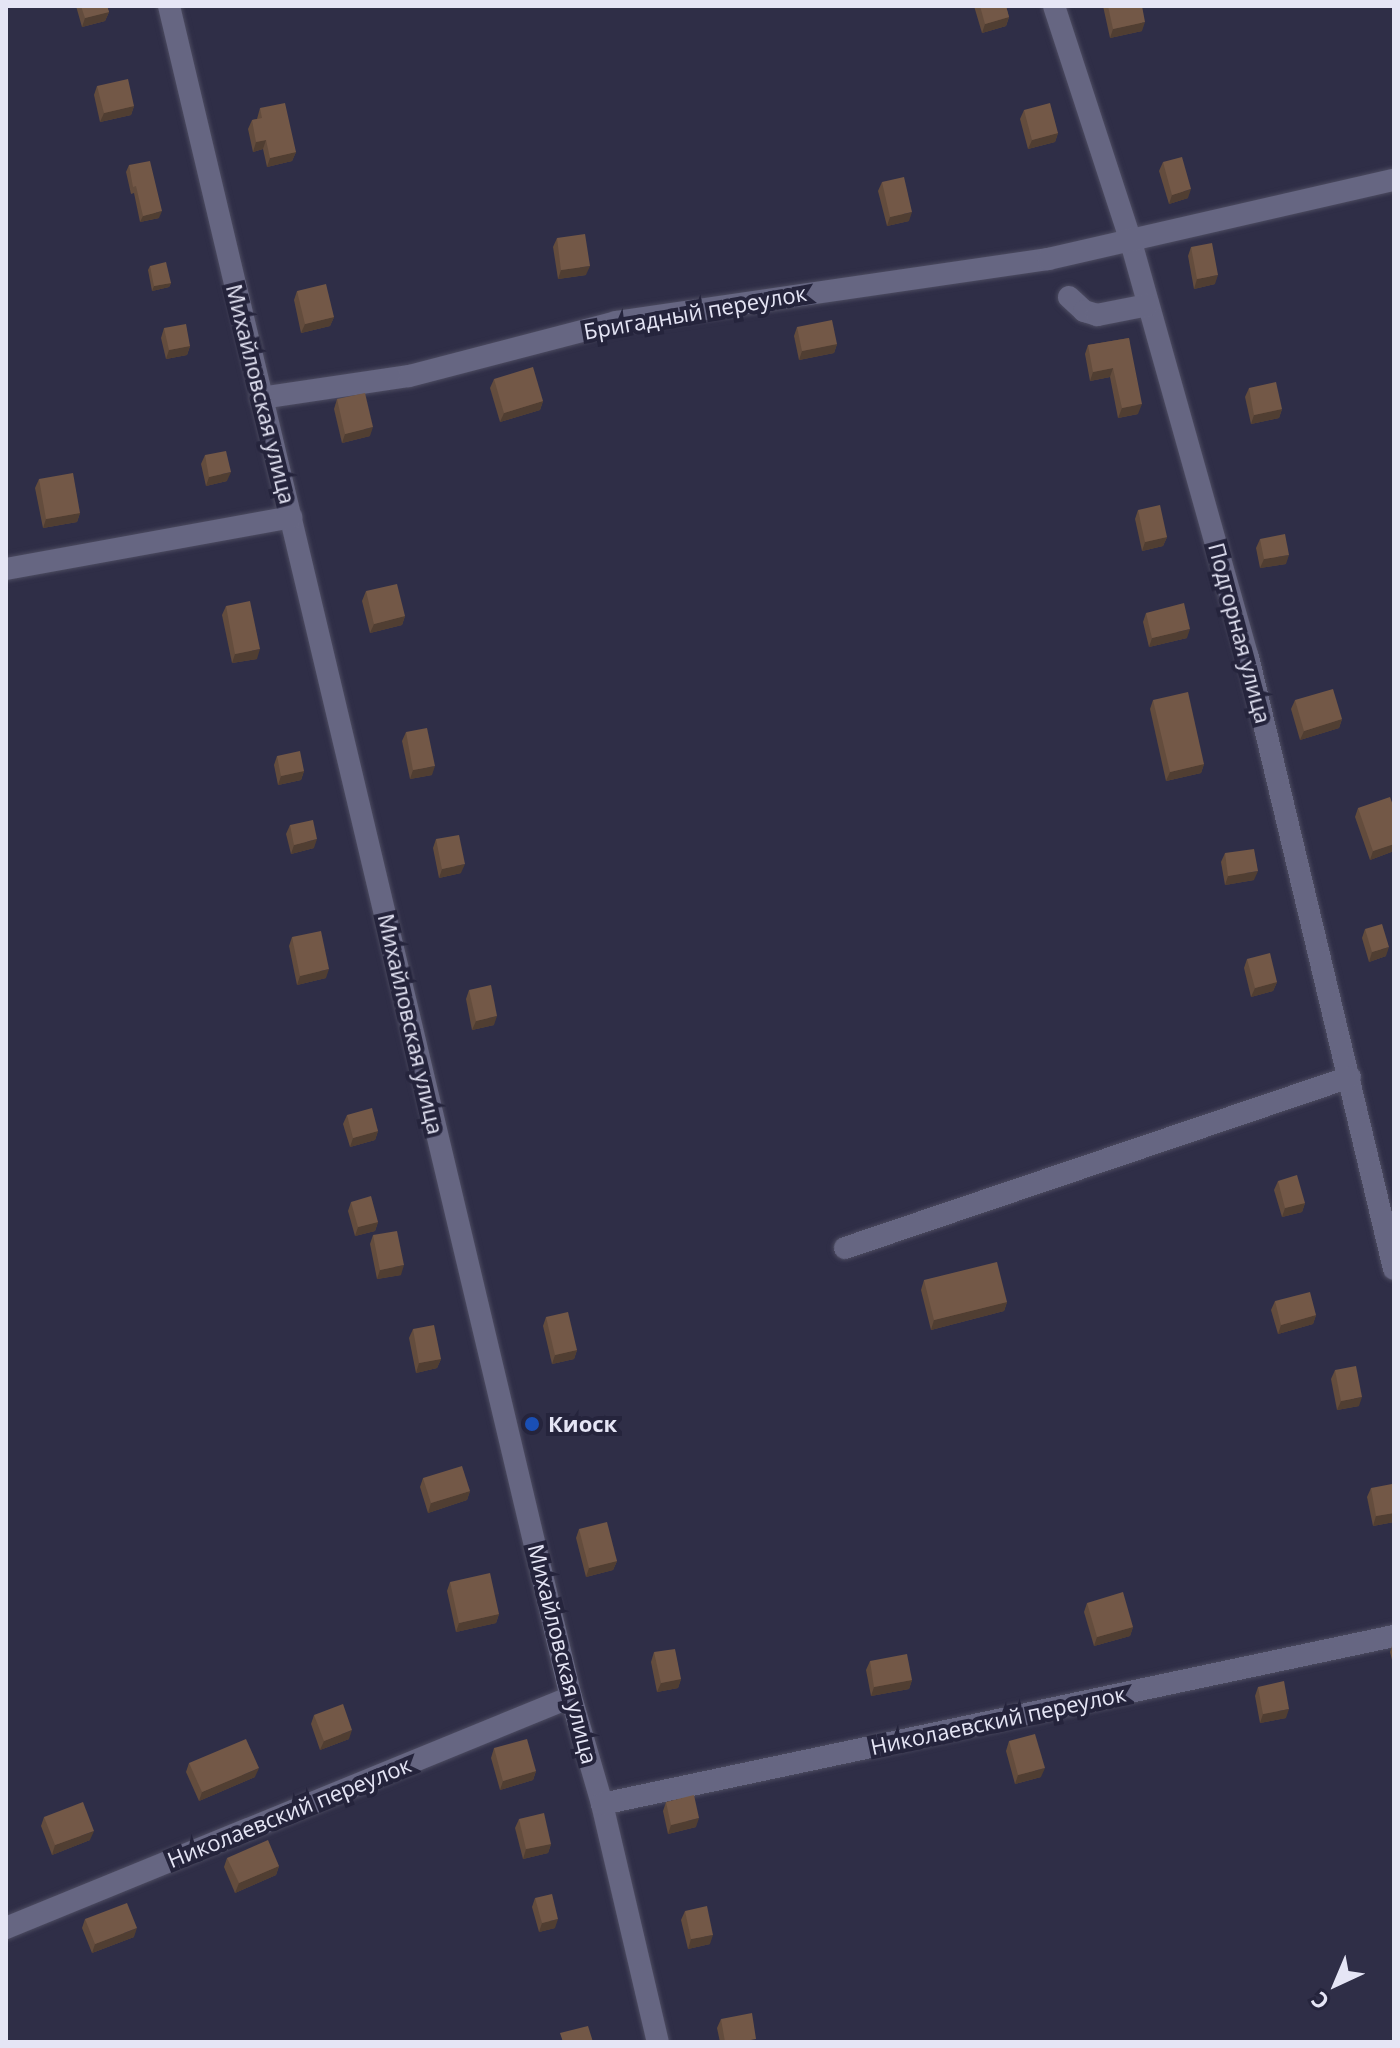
<!DOCTYPE html>
<html>
<head>
<meta charset="utf-8">
<style>
  body { margin:0 }
  #map { position:relative; width:1400px; height:2048px; overflow:hidden; background:#2f2e47; font-family:"Open Sans",sans-serif }
  div>[style] { position:absolute }
  .roads { filter:drop-shadow(0 0 2px #4d4c61) drop-shadow(0 0 2px #4d4c61) }
  .minor>* { height:22px; margin:-11px; padding:0 11px; transform-origin:11px; border-radius:11px; background:#666682 }
  .wall>* { inset:0; background:#634c3d }
  .shaded-wall>* { inset:0; background:#503e32 }
  .building>* { inset:0; background:#735847 }
  .dots>* { width:22px; height:22px; translate:-50% -50%; box-sizing:border-box; border:4px solid #25243c; border-radius:50% }
  span { translate:-50% -50%; white-space:nowrap; text-align:center; line-height:1.15; -webkit-text-stroke:8px #25243c; paint-order:stroke }
  .street-label { font-size:22px; color:#e5e5f5 }
  .poi-label { font-size:22px; color:#e5e5f5; font-weight:700 }
  .left { translate:0 -50%; text-align:left }
  .frame { position:absolute; inset:0; border:8px solid #e5e5f5; pointer-events:none }
  .north { position:absolute; left:1296px; top:1944px; width:80px; height:80px; -webkit-text-stroke:6px #25243c; paint-order:stroke; rotate:224deg; font-size:22px; font-weight:700; line-height:32px; text-align:center; color:#e5e5f5 }
  .north::after { content:''; display:block; margin:auto; width:28px; height:36px; background:#e5e5f5; clip-path:polygon(50% 0,100% 100%,50% 72%,0 100%) }
</style>
</head>
<body>
<div id="map">
  <div class="roads">
    <div class="minor">
      <div style="left:169px;top:6px;width:1738px;rotate:76.63deg"></div>
      <div style="left:571px;top:1697px;width:111px;rotate:73.8deg"></div>
      <div style="left:602px;top:1804px;width:244px;rotate:76.8deg"></div>
      <div style="left:1054px;top:6px;width:248px;rotate:71.9deg"></div>
      <div style="left:1131px;top:242px;width:431px;rotate:74.3deg"></div>
      <div style="left:1248px;top:657px;width:629px;rotate:76.58deg"></div>
      <div style="left:1069px;top:297px;width:21px;rotate:43deg"></div>
      <div style="left:1084px;top:311px;width:14px;rotate:17deg"></div>
      <div style="left:1097px;top:315px;width:52px;rotate:-11.1deg"></div>
      <div style="left:261px;top:398px;width:150px;rotate:-8.5deg"></div>
      <div style="left:409px;top:376px;width:214px;rotate:-14.6deg"></div>
      <div style="left:616px;top:322px;width:437px;rotate:-8.3deg"></div>
      <div style="left:1048px;top:259px;width:355px;rotate:-12.9deg"></div>
      <div style="left:6px;top:569px;width:290px;rotate:-10.3deg"></div>
      <div style="left:845px;top:1248px;width:533px;rotate:-18.71deg"></div>
      <div style="left:602px;top:1804px;width:810px;rotate:-11.98deg"></div>
      <div style="left:6px;top:1928px;width:610px;rotate:-22.24deg"></div>
    </div>
  </div>
  <div class="wall">
    <div style="clip-path:polygon(76px 6px,107px 6px,109px 12px,105px 21px,82px 27px)"></div>
    <div style="clip-path:polygon(974px 6px,1006px 6px,1009px 17px,1006px 26px,982px 33px)"></div>
    <div style="clip-path:polygon(1103px 6px,1142px 6px,1142px 31px,1110px 38px)"></div>
    <div style="clip-path:polygon(97px 86px,134px 106px,131px 115px,100px 122px,94px 95px)"></div>
    <div style="clip-path:polygon(260px 108px,296px 152px,292px 161px,267px 167px,263px 149px,253px 152px,248px 129px,252px 120px,257px 119px)"></div>
    <div style="clip-path:polygon(1024px 110px,1058px 133px,1055px 142px,1028px 149px,1020px 119px)"></div>
    <div style="clip-path:polygon(1163px 162px,1188px 198px,1169px 204px,1159px 171px)"></div>
    <div style="clip-path:polygon(129px 165px,159px 218px,140px 222px,134px 193px,131px 194px,126px 172px)"></div>
    <div style="clip-path:polygon(882px 182px,909px 221px,887px 226px,878px 191px)"></div>
    <div style="clip-path:polygon(557px 238px,586px 275px,558px 279px,553px 247px)"></div>
    <div style="clip-path:polygon(1191px 247px,1215px 284px,1194px 289px,1188px 256px)"></div>
    <div style="clip-path:polygon(150px 266px,171px 283px,169px 287px,152px 291px,148px 270px)"></div>
    <div style="clip-path:polygon(297px 291px,334px 317px,330px 326px,301px 333px,294px 300px)"></div>
    <div style="clip-path:polygon(797px 327px,837px 344px,834px 353px,799px 360px,794px 336px)"></div>
    <div style="clip-path:polygon(164px 328px,190px 346px,187px 355px,166px 359px,161px 338px)"></div>
    <div style="clip-path:polygon(1129px 338px,1138px 414px,1118px 418px,1110px 377px,1090px 381px,1085px 354px,1088px 345px)"></div>
    <div style="clip-path:polygon(494px 379px,543px 401px,540px 410px,500px 422px,490px 388px)"></div>
    <div style="clip-path:polygon(1249px 388px,1282px 409px,1279px 418px,1251px 424px,1245px 397px)"></div>
    <div style="clip-path:polygon(337px 399px,370px 436px,342px 443px,334px 409px)"></div>
    <div style="clip-path:polygon(205px 455px,227px 481px,206px 486px,201px 464px)"></div>
    <div style="clip-path:polygon(39px 479px,80px 513px,77px 522px,43px 528px,35px 488px)"></div>
    <div style="clip-path:polygon(1138px 510px,1167px 537px,1163px 546px,1142px 551px,1135px 519px)"></div>
    <div style="clip-path:polygon(1260px 539px,1286px 564px,1260px 568px,1256px 548px)"></div>
    <div style="clip-path:polygon(366px 591px,405px 616px,402px 625px,370px 633px,362px 601px)"></div>
    <div style="clip-path:polygon(226px 606px,257px 659px,232px 663px,222px 615px)"></div>
    <div style="clip-path:polygon(1146px 613px,1187px 638px,1149px 647px,1143px 622px)"></div>
    <div style="clip-path:polygon(1153px 700px,1204px 764px,1201px 773px,1166px 781px,1150px 709px)"></div>
    <div style="clip-path:polygon(1295px 700px,1342px 719px,1339px 728px,1300px 740px,1291px 709px)"></div>
    <div style="clip-path:polygon(406px 732px,432px 775px,410px 779px,402px 741px)"></div>
    <div style="clip-path:polygon(277px 756px,304px 771px,301px 780px,278px 785px,274px 765px)"></div>
    <div style="clip-path:polygon(1358px 808px,1394px 808px,1394px 851px,1370px 860px,1355px 817px)"></div>
    <div style="clip-path:polygon(290px 825px,314px 848px,291px 854px,286px 834px)"></div>
    <div style="clip-path:polygon(436px 839px,461px 873px,439px 878px,433px 848px)"></div>
    <div style="clip-path:polygon(1225px 853px,1254px 880px,1225px 885px,1221px 862px)"></div>
    <div style="clip-path:polygon(1365px 929px,1386px 956px,1369px 962px,1362px 938px)"></div>
    <div style="clip-path:polygon(292px 937px,326px 978px,297px 985px,289px 946px)"></div>
    <div style="clip-path:polygon(1247px 959px,1277px 982px,1273px 991px,1251px 997px,1244px 968px)"></div>
    <div style="clip-path:polygon(469px 990px,494px 1025px,472px 1030px,466px 999px)"></div>
    <div style="clip-path:polygon(347px 1115px,378px 1131px,375px 1140px,350px 1147px,343px 1124px)"></div>
    <div style="clip-path:polygon(1278px 1181px,1305px 1203px,1302px 1212px,1282px 1217px,1274px 1190px)"></div>
    <div style="clip-path:polygon(351px 1202px,378px 1222px,375px 1231px,355px 1236px,348px 1211px)"></div>
    <div style="clip-path:polygon(373px 1235px,401px 1275px,377px 1279px,370px 1244px)"></div>
    <div style="clip-path:polygon(924px 1280px,1007px 1302px,1004px 1311px,931px 1330px,921px 1290px)"></div>
    <div style="clip-path:polygon(1275px 1301px,1316px 1315px,1313px 1324px,1278px 1334px,1271px 1310px)"></div>
    <div style="clip-path:polygon(546px 1317px,577px 1350px,574px 1359px,552px 1364px,543px 1326px)"></div>
    <div style="clip-path:polygon(413px 1329px,441px 1359px,437px 1368px,416px 1373px,409px 1338px)"></div>
    <div style="clip-path:polygon(1335px 1370px,1359px 1406px,1337px 1410px,1331px 1379px)"></div>
    <div style="clip-path:polygon(423px 1478px,470px 1491px,467px 1500px,428px 1513px,420px 1487px)"></div>
    <div style="clip-path:polygon(1371px 1488px,1394px 1493px,1394px 1522px,1373px 1526px,1367px 1497px)"></div>
    <div style="clip-path:polygon(579px 1529px,617px 1561px,613px 1570px,586px 1577px,576px 1538px)"></div>
    <div style="clip-path:polygon(450px 1582px,499px 1614px,496px 1623px,456px 1632px,447px 1591px)"></div>
    <div style="clip-path:polygon(1087px 1603px,1133px 1627px,1130px 1636px,1094px 1646px,1084px 1612px)"></div>
    <div style="clip-path:polygon(1393px 1643px,1394px 1643px,1394px 1668px,1390px 1652px)"></div>
    <div style="clip-path:polygon(654px 1652px,681px 1679px,678px 1688px,657px 1692px,651px 1662px)"></div>
    <div style="clip-path:polygon(870px 1661px,912px 1680px,909px 1689px,871px 1696px,866px 1670px)"></div>
    <div style="clip-path:polygon(1258px 1687px,1286px 1718px,1260px 1723px,1255px 1696px)"></div>
    <div style="clip-path:polygon(314px 1715px,349px 1739px,320px 1750px,311px 1724px)"></div>
    <div style="clip-path:polygon(1009px 1741px,1041px 1777px,1015px 1784px,1006px 1751px)"></div>
    <div style="clip-path:polygon(494px 1748px,536px 1771px,533px 1780px,500px 1790px,491px 1758px)"></div>
    <div style="clip-path:polygon(189px 1763px,255px 1777px,199px 1801px,186px 1772px)"></div>
    <div style="clip-path:polygon(666px 1802px,696px 1827px,668px 1834px,663px 1811px)"></div>
    <div style="clip-path:polygon(44px 1817px,90px 1840px,52px 1855px,41px 1826px)"></div>
    <div style="clip-path:polygon(519px 1819px,551px 1844px,548px 1853px,523px 1859px,515px 1828px)"></div>
    <div style="clip-path:polygon(227px 1858px,279px 1866px,276px 1875px,235px 1893px,224px 1867px)"></div>
    <div style="clip-path:polygon(535px 1898px,555px 1928px,539px 1932px,532px 1907px)"></div>
    <div style="clip-path:polygon(685px 1911px,710px 1944px,688px 1949px,681px 1920px)"></div>
    <div style="clip-path:polygon(85px 1919px,134px 1937px,92px 1953px,82px 1928px)"></div>
    <div style="clip-path:polygon(721px 2019px,755px 2042px,720px 2042px,717px 2028px)"></div>
  </div>
  <div class="shaded-wall">
    <div style="clip-path:polygon(109px 12px,105px 21px,82px 27px,85px 18px)"></div>
    <div style="clip-path:polygon(1009px 17px,1006px 26px,982px 33px,985px 24px)"></div>
    <div style="clip-path:polygon(1145px 22px,1142px 31px,1110px 38px,1113px 29px)"></div>
    <div style="clip-path:polygon(134px 106px,131px 115px,100px 122px,104px 113px)"></div>
    <div style="clip-path:polygon(1058px 133px,1055px 142px,1028px 149px,1032px 140px)"></div>
    <div style="clip-path:polygon(266px 140px,263px 149px,253px 152px,256px 142px)"></div>
    <div style="clip-path:polygon(296px 152px,292px 161px,267px 167px,270px 158px)"></div>
    <div style="clip-path:polygon(1191px 189px,1188px 198px,1169px 204px,1172px 195px)"></div>
    <div style="clip-path:polygon(162px 211px,159px 218px,140px 222px,143px 216px)"></div>
    <div style="clip-path:polygon(912px 212px,909px 221px,887px 226px,890px 217px)"></div>
    <div style="clip-path:polygon(590px 266px,586px 275px,558px 279px,561px 270px)"></div>
    <div style="clip-path:polygon(1218px 275px,1215px 284px,1194px 289px,1197px 279px)"></div>
    <div style="clip-path:polygon(171px 283px,169px 287px,152px 291px,154px 286px)"></div>
    <div style="clip-path:polygon(334px 317px,330px 326px,301px 333px,305px 324px)"></div>
    <div style="clip-path:polygon(837px 344px,834px 353px,799px 360px,802px 351px)"></div>
    <div style="clip-path:polygon(190px 346px,187px 355px,166px 359px,169px 350px)"></div>
    <div style="clip-path:polygon(1113px 368px,1110px 377px,1090px 381px,1093px 372px)"></div>
    <div style="clip-path:polygon(543px 401px,540px 410px,500px 422px,504px 413px)"></div>
    <div style="clip-path:polygon(1142px 404px,1138px 414px,1118px 418px,1122px 408px)"></div>
    <div style="clip-path:polygon(1282px 409px,1279px 418px,1251px 424px,1254px 415px)"></div>
    <div style="clip-path:polygon(373px 427px,370px 436px,342px 443px,345px 434px)"></div>
    <div style="clip-path:polygon(231px 472px,227px 481px,206px 486px,209px 477px)"></div>
    <div style="clip-path:polygon(80px 513px,77px 522px,43px 528px,46px 519px)"></div>
    <div style="clip-path:polygon(1167px 537px,1163px 546px,1142px 551px,1145px 542px)"></div>
    <div style="clip-path:polygon(1289px 555px,1286px 564px,1260px 568px,1264px 559px)"></div>
    <div style="clip-path:polygon(405px 616px,402px 625px,370px 633px,374px 624px)"></div>
    <div style="clip-path:polygon(1190px 629px,1187px 638px,1149px 647px,1152px 638px)"></div>
    <div style="clip-path:polygon(260px 649px,257px 659px,232px 663px,235px 654px)"></div>
    <div style="clip-path:polygon(1342px 719px,1339px 728px,1300px 740px,1304px 731px)"></div>
    <div style="clip-path:polygon(1204px 764px,1201px 773px,1166px 781px,1170px 772px)"></div>
    <div style="clip-path:polygon(435px 766px,432px 775px,410px 779px,413px 770px)"></div>
    <div style="clip-path:polygon(304px 771px,301px 780px,278px 785px,281px 776px)"></div>
    <div style="clip-path:polygon(317px 839px,314px 848px,291px 854px,294px 845px)"></div>
    <div style="clip-path:polygon(1394px 844px,1394px 851px,1370px 860px,1373px 851px)"></div>
    <div style="clip-path:polygon(465px 864px,461px 873px,439px 878px,442px 869px)"></div>
    <div style="clip-path:polygon(1258px 871px,1254px 880px,1225px 885px,1228px 876px)"></div>
    <div style="clip-path:polygon(1389px 947px,1386px 956px,1369px 962px,1372px 952px)"></div>
    <div style="clip-path:polygon(329px 969px,326px 978px,297px 985px,300px 976px)"></div>
    <div style="clip-path:polygon(1277px 982px,1273px 991px,1251px 997px,1255px 988px)"></div>
    <div style="clip-path:polygon(497px 1016px,494px 1025px,472px 1030px,476px 1021px)"></div>
    <div style="clip-path:polygon(378px 1131px,375px 1140px,350px 1147px,353px 1138px)"></div>
    <div style="clip-path:polygon(1305px 1203px,1302px 1212px,1282px 1217px,1285px 1208px)"></div>
    <div style="clip-path:polygon(378px 1222px,375px 1231px,355px 1236px,358px 1227px)"></div>
    <div style="clip-path:polygon(404px 1265px,401px 1275px,377px 1279px,380px 1270px)"></div>
    <div style="clip-path:polygon(1007px 1302px,1004px 1311px,931px 1330px,934px 1320px)"></div>
    <div style="clip-path:polygon(1316px 1315px,1313px 1324px,1278px 1334px,1281px 1325px)"></div>
    <div style="clip-path:polygon(577px 1350px,574px 1359px,552px 1364px,555px 1355px)"></div>
    <div style="clip-path:polygon(441px 1359px,437px 1368px,416px 1373px,419px 1363px)"></div>
    <div style="clip-path:polygon(1362px 1397px,1359px 1406px,1337px 1410px,1341px 1401px)"></div>
    <div style="clip-path:polygon(470px 1491px,467px 1500px,428px 1513px,431px 1503px)"></div>
    <div style="clip-path:polygon(1394px 1513px,1394px 1522px,1373px 1526px,1376px 1516px)"></div>
    <div style="clip-path:polygon(617px 1561px,613px 1570px,586px 1577px,589px 1568px)"></div>
    <div style="clip-path:polygon(499px 1614px,496px 1623px,456px 1632px,459px 1623px)"></div>
    <div style="clip-path:polygon(1133px 1627px,1130px 1636px,1094px 1646px,1097px 1637px)"></div>
    <div style="clip-path:polygon(681px 1679px,678px 1688px,657px 1692px,661px 1683px)"></div>
    <div style="clip-path:polygon(912px 1680px,909px 1689px,871px 1696px,874px 1687px)"></div>
    <div style="clip-path:polygon(1289px 1709px,1286px 1718px,1260px 1723px,1263px 1714px)"></div>
    <div style="clip-path:polygon(352px 1730px,349px 1739px,320px 1750px,324px 1741px)"></div>
    <div style="clip-path:polygon(259px 1768px,255px 1777px,199px 1801px,202px 1792px)"></div>
    <div style="clip-path:polygon(1045px 1768px,1041px 1777px,1015px 1784px,1018px 1775px)"></div>
    <div style="clip-path:polygon(536px 1771px,533px 1780px,500px 1790px,503px 1781px)"></div>
    <div style="clip-path:polygon(699px 1818px,696px 1827px,668px 1834px,671px 1825px)"></div>
    <div style="clip-path:polygon(94px 1831px,90px 1840px,52px 1855px,55px 1845px)"></div>
    <div style="clip-path:polygon(551px 1844px,548px 1853px,523px 1859px,526px 1849px)"></div>
    <div style="clip-path:polygon(279px 1866px,276px 1875px,235px 1893px,239px 1883px)"></div>
    <div style="clip-path:polygon(558px 1919px,555px 1928px,539px 1932px,542px 1923px)"></div>
    <div style="clip-path:polygon(137px 1928px,134px 1937px,92px 1953px,95px 1944px)"></div>
    <div style="clip-path:polygon(713px 1935px,710px 1944px,688px 1949px,691px 1939px)"></div>
  </div>
  <div class="building">
    <div style="clip-path:polygon(81px 6px,107px 6px,109px 12px,85px 18px)"></div>
    <div style="clip-path:polygon(980px 6px,1006px 6px,1009px 17px,985px 24px)"></div>
    <div style="clip-path:polygon(1108px 6px,1142px 6px,1145px 22px,1113px 29px)"></div>
    <div style="clip-path:polygon(128px 79px,134px 106px,104px 113px,97px 86px)"></div>
    <div style="clip-path:polygon(285px 103px,296px 152px,270px 158px,266px 140px,256px 142px,252px 120px,262px 118px,260px 108px)"></div>
    <div style="clip-path:polygon(1050px 103px,1058px 133px,1032px 140px,1024px 110px)"></div>
    <div style="clip-path:polygon(1182px 157px,1191px 189px,1172px 195px,1163px 162px)"></div>
    <div style="clip-path:polygon(150px 161px,162px 211px,143px 216px,136px 186px,133px 187px,129px 165px)"></div>
    <div style="clip-path:polygon(904px 177px,912px 212px,890px 217px,882px 182px)"></div>
    <div style="clip-path:polygon(585px 234px,590px 266px,561px 270px,557px 238px)"></div>
    <div style="clip-path:polygon(1212px 243px,1218px 275px,1197px 279px,1191px 247px)"></div>
    <div style="clip-path:polygon(166px 262px,171px 283px,154px 286px,150px 266px)"></div>
    <div style="clip-path:polygon(326px 284px,334px 317px,305px 324px,297px 291px)"></div>
    <div style="clip-path:polygon(832px 320px,837px 344px,802px 351px,797px 327px)"></div>
    <div style="clip-path:polygon(186px 324px,190px 346px,169px 350px,164px 328px)"></div>
    <div style="clip-path:polygon(1129px 338px,1142px 404px,1122px 408px,1113px 368px,1093px 372px,1088px 345px)"></div>
    <div style="clip-path:polygon(533px 367px,543px 401px,504px 413px,494px 379px)"></div>
    <div style="clip-path:polygon(1276px 382px,1282px 409px,1254px 415px,1249px 388px)"></div>
    <div style="clip-path:polygon(365px 393px,373px 427px,345px 434px,337px 399px)"></div>
    <div style="clip-path:polygon(226px 451px,231px 472px,209px 477px,205px 455px)"></div>
    <div style="clip-path:polygon(73px 473px,80px 513px,46px 519px,39px 479px)"></div>
    <div style="clip-path:polygon(1160px 505px,1167px 537px,1145px 542px,1138px 510px)"></div>
    <div style="clip-path:polygon(1285px 534px,1289px 555px,1264px 559px,1260px 539px)"></div>
    <div style="clip-path:polygon(397px 584px,405px 616px,374px 624px,366px 591px)"></div>
    <div style="clip-path:polygon(250px 601px,260px 649px,235px 654px,226px 606px)"></div>
    <div style="clip-path:polygon(1184px 603px,1190px 629px,1152px 638px,1146px 613px)"></div>
    <div style="clip-path:polygon(1333px 689px,1342px 719px,1304px 731px,1295px 700px)"></div>
    <div style="clip-path:polygon(1188px 692px,1204px 764px,1170px 772px,1153px 700px)"></div>
    <div style="clip-path:polygon(427px 728px,435px 766px,413px 770px,406px 732px)"></div>
    <div style="clip-path:polygon(300px 751px,304px 771px,281px 776px,277px 756px)"></div>
    <div style="clip-path:polygon(1390px 797px,1394px 808px,1394px 844px,1373px 851px,1358px 808px)"></div>
    <div style="clip-path:polygon(313px 820px,317px 839px,294px 845px,290px 825px)"></div>
    <div style="clip-path:polygon(459px 835px,465px 864px,442px 869px,436px 839px)"></div>
    <div style="clip-path:polygon(1254px 849px,1258px 871px,1228px 876px,1225px 853px)"></div>
    <div style="clip-path:polygon(1382px 924px,1389px 947px,1372px 952px,1365px 929px)"></div>
    <div style="clip-path:polygon(321px 931px,329px 969px,300px 976px,292px 937px)"></div>
    <div style="clip-path:polygon(1270px 953px,1277px 982px,1255px 988px,1247px 959px)"></div>
    <div style="clip-path:polygon(491px 985px,497px 1016px,476px 1021px,469px 990px)"></div>
    <div style="clip-path:polygon(372px 1108px,378px 1131px,353px 1138px,347px 1115px)"></div>
    <div style="clip-path:polygon(1297px 1175px,1305px 1203px,1285px 1208px,1278px 1181px)"></div>
    <div style="clip-path:polygon(371px 1196px,378px 1222px,358px 1227px,351px 1202px)"></div>
    <div style="clip-path:polygon(397px 1231px,404px 1265px,380px 1270px,373px 1235px)"></div>
    <div style="clip-path:polygon(997px 1262px,1007px 1302px,934px 1320px,924px 1280px)"></div>
    <div style="clip-path:polygon(1310px 1292px,1316px 1315px,1281px 1325px,1275px 1301px)"></div>
    <div style="clip-path:polygon(568px 1312px,577px 1350px,555px 1355px,546px 1317px)"></div>
    <div style="clip-path:polygon(434px 1325px,441px 1359px,419px 1363px,413px 1329px)"></div>
    <div style="clip-path:polygon(1356px 1366px,1362px 1397px,1341px 1401px,1335px 1370px)"></div>
    <div style="clip-path:polygon(462px 1466px,470px 1491px,431px 1503px,423px 1478px)"></div>
    <div style="clip-path:polygon(1392px 1484px,1394px 1493px,1394px 1513px,1376px 1516px,1371px 1488px)"></div>
    <div style="clip-path:polygon(607px 1522px,617px 1561px,589px 1568px,579px 1529px)"></div>
    <div style="clip-path:polygon(490px 1573px,499px 1614px,459px 1623px,450px 1582px)"></div>
    <div style="clip-path:polygon(1123px 1592px,1133px 1627px,1097px 1637px,1087px 1603px)"></div>
    <div style="clip-path:polygon(675px 1649px,681px 1679px,661px 1683px,654px 1652px)"></div>
    <div style="clip-path:polygon(907px 1654px,912px 1680px,874px 1687px,870px 1661px)"></div>
    <div style="clip-path:polygon(1284px 1681px,1289px 1709px,1263px 1714px,1258px 1687px)"></div>
    <div style="clip-path:polygon(343px 1704px,352px 1730px,324px 1741px,314px 1715px)"></div>
    <div style="clip-path:polygon(1035px 1734px,1045px 1768px,1018px 1775px,1009px 1741px)"></div>
    <div style="clip-path:polygon(246px 1739px,259px 1768px,202px 1792px,189px 1763px)"></div>
    <div style="clip-path:polygon(527px 1739px,536px 1771px,503px 1781px,494px 1748px)"></div>
    <div style="clip-path:polygon(694px 1795px,699px 1818px,671px 1825px,666px 1802px)"></div>
    <div style="clip-path:polygon(83px 1802px,94px 1831px,55px 1845px,44px 1817px)"></div>
    <div style="clip-path:polygon(544px 1813px,551px 1844px,526px 1849px,519px 1819px)"></div>
    <div style="clip-path:polygon(268px 1840px,279px 1866px,239px 1883px,227px 1858px)"></div>
    <div style="clip-path:polygon(552px 1894px,558px 1919px,542px 1923px,535px 1898px)"></div>
    <div style="clip-path:polygon(127px 1903px,137px 1928px,95px 1944px,85px 1919px)"></div>
    <div style="clip-path:polygon(707px 1906px,713px 1935px,691px 1939px,685px 1911px)"></div>
    <div style="clip-path:polygon(752px 2013px,756px 2039px,739px 2042px,725px 2042px,721px 2019px)"></div>
    <div style="clip-path:polygon(588px 2026px,593px 2042px,563px 2042px,560px 2033px)"></div>
  </div>
  <div class="dots">
    <div style="left:532px;top:1424px;background:#1a4fb4"></div>
  </div>
  <div class="street-label">
    <span style="left:695px;top:312px;rotate:-10deg">Бригадный переулок</span>
    <span style="left:261px;top:394px;rotate:76deg">Михайловская улица</span>
    <span style="left:1240px;top:633px;rotate:75deg">Подгорная улица</span>
    <span style="left:411px;top:1024px;rotate:77deg">Михайловская улица</span>
    <span style="left:563px;top:1654px;rotate:76deg">Михайловская улица</span>
    <span style="left:998px;top:1720px;rotate:-12deg">Николаевский переулок</span>
    <span style="left:289px;top:1812px;rotate:-22deg">Николаевский переулок</span>
  </div>
  <div class="poi-label">
    <span class="left" style="left:548px;top:1424px">Киоск</span>
  </div>
  <div class="frame"></div>
  <div class="north">С</div>
</div>
</body>
</html>
